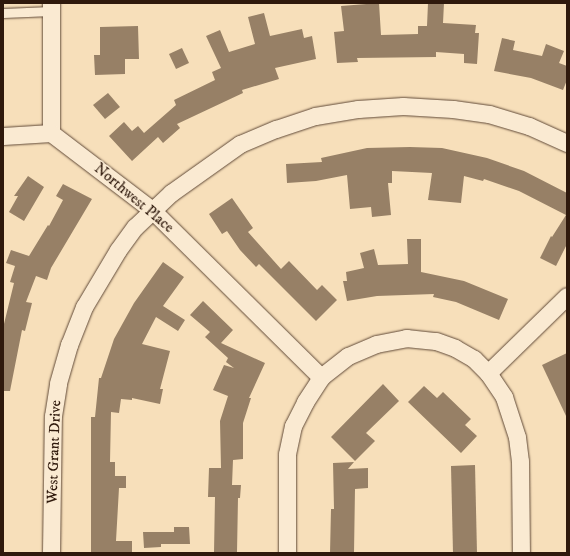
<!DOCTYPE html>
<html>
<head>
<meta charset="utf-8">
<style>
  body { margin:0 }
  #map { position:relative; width:570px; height:556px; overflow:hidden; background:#f7dfba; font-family:"IM FELL DW Pica",serif }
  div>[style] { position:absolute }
  .building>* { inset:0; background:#978066 }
  .roads { filter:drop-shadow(0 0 1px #614a38) drop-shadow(0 0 1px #614a38) }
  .lane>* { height:9px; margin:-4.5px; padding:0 4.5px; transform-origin:4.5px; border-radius:4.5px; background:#faead2 }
  .street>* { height:17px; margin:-8.5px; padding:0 8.5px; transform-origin:8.5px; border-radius:8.5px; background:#faead2 }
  span { translate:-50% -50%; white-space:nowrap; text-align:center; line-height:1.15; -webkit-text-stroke:3px #faead2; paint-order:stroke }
  .street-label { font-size:15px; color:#2f190c }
  .frame { position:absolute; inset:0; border:4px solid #2f190c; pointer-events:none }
</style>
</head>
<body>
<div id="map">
  <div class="building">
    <div style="clip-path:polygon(379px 3px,381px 35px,418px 34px,418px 26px,427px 26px,428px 3px,444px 3px,443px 23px,476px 25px,475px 33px,479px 33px,477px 64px,464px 63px,464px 54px,436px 52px,436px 57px,357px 58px,358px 62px,337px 63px,334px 32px,344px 31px,341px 6px)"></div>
    <div style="clip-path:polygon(264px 13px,270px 36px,302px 29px,304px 38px,312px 36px,316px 59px,275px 68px,279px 79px,242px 90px,243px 93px,177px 124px,180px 128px,163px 143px,158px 137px,132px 161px,109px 136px,124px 122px,132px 131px,138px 126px,144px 133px,176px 105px,174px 100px,215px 80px,212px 72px,221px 68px,206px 36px,220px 30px,229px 52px,255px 44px,248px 17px)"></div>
    <div style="clip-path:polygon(138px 26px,139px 59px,125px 59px,125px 74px,95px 75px,94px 55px,100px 55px,100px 27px)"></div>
    <div style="clip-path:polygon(502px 38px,515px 41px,513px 50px,542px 56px,546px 44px,564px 51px,559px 63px,567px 66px,567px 80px,563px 90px,531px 78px,494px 71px)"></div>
    <div style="clip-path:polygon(182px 48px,189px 63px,176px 69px,169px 54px)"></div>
    <div style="clip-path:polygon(108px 93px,120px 107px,105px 119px,93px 105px)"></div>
    <div style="clip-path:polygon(410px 147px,442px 148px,487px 158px,524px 171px,567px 193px,567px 244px,556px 266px,540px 258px,551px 236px,552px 237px,566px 215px,519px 191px,484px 179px,483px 181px,464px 176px,461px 203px,428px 200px,432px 173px,392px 171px,392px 183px,388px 183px,391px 215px,372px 217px,371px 207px,350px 209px,347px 175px,316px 181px,287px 183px,286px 164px,322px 162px,321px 158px,367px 148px)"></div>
    <div style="clip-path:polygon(28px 176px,44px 187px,24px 221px,9px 212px,18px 196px,14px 196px)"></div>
    <div style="clip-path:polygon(63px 184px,92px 199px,51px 268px,47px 280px,36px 276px,26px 302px,32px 303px,25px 331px,22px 330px,10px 391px,3px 391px,3px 328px,14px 283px,10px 282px,15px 266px,6px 263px,11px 250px,29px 256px,48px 225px,49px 226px,63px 200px,56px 196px)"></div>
    <div style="clip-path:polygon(232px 198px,253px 228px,248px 232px,281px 269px,289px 261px,317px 290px,322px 285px,337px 300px,316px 321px,259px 264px,256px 267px,240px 250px,227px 231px,222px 234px,209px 214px)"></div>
    <div style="clip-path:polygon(407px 239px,421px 239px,421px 272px,464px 281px,508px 299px,499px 320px,456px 302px,433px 297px,434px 294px,377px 296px,347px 301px,343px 281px,347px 281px,346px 272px,364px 268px,360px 253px,374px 249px,378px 265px,408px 264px)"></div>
    <div style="clip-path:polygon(163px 262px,184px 277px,163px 306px,185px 320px,178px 331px,156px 317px,142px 344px,170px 351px,160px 389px,163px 389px,160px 404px,132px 398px,132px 400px,121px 399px,119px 413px,111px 412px,110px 462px,115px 462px,115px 476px,126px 476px,126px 488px,119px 488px,116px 541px,132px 541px,132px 553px,91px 553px,91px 417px,95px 417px,99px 378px,101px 378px,114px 339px,134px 303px)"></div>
    <div style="clip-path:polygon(203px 301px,233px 330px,221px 343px,265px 363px,249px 398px,251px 398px,243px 423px,243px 459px,233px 460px,232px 485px,241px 485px,240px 498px,238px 498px,237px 553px,214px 553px,215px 497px,208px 497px,209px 468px,221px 468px,220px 421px,228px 396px,213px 390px,224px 365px,234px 368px,226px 362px,228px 358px,205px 337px,210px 332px,190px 315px)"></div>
    <div style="clip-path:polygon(567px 353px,567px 418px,542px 365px)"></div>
    <div style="clip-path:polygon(383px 384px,399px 401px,366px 433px,375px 441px,355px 461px,331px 437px)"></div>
    <div style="clip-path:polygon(424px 386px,437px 398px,443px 392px,471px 419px,465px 425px,477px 436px,461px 453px,408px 402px)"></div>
    <div style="clip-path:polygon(354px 462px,348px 469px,368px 468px,368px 488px,355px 489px,354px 553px,330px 553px,331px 509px,334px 509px,333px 463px)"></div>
    <div style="clip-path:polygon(475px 465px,477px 553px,453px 553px,451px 466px)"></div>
    <div style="clip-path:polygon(174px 527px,189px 527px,190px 544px,161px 544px,161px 547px,144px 548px,143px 532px,174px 532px)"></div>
  </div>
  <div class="roads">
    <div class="lane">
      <div style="left:3px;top:13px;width:48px;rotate:-2.4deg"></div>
    </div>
    <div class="street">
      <div style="left:51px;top:3px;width:130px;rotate:90deg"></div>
      <div style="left:51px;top:133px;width:127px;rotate:37.3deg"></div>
      <div style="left:152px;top:210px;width:238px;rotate:44.7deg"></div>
      <div style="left:3px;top:136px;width:48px;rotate:-3.6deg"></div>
      <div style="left:488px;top:373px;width:110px;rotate:-44.3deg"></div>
      <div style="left:51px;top:553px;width:137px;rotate:-89.2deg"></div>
      <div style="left:53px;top:416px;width:33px;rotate:-81deg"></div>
      <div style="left:58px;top:383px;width:40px;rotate:-74deg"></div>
      <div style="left:69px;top:345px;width:41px;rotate:-68.5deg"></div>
      <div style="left:84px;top:307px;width:66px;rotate:-59.2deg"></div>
      <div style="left:118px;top:250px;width:29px;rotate:-54deg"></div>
      <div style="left:135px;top:227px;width:50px;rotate:-43.4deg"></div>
      <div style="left:171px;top:193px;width:85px;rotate:-35.4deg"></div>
      <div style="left:240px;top:144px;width:39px;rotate:-23deg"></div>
      <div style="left:276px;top:129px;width:41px;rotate:-18.4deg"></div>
      <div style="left:315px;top:116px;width:44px;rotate:-9.2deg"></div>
      <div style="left:358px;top:109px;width:45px;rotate:-3.8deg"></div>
      <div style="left:403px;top:106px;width:50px;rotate:3.4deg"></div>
      <div style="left:453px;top:109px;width:36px;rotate:8deg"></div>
      <div style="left:489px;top:114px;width:42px;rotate:16.7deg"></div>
      <div style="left:529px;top:126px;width:42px;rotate:24.1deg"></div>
      <div style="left:287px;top:553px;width:99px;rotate:-90deg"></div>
      <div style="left:287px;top:454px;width:29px;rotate:-78deg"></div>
      <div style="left:293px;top:426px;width:27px;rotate:-63deg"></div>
      <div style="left:305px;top:402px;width:30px;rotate:-57deg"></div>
      <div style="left:321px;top:377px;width:34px;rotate:-38deg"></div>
      <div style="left:348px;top:356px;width:30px;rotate:-23deg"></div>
      <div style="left:376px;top:344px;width:31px;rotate:-11deg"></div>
      <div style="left:406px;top:338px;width:30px;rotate:6deg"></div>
      <div style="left:436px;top:341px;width:20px;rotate:20deg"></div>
      <div style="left:455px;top:348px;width:22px;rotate:30deg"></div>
      <div style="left:474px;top:359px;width:20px;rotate:45deg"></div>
      <div style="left:488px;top:373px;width:29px;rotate:56deg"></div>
      <div style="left:504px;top:397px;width:42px;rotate:72deg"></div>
      <div style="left:517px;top:437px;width:24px;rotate:83deg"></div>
      <div style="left:520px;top:461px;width:92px;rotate:89.4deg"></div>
    </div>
  </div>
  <div class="street-label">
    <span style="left:134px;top:198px;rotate:40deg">Northwest Place</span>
    <span style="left:54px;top:452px;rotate:-88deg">West Grant Drive</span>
  </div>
  <div class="frame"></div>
</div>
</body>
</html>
